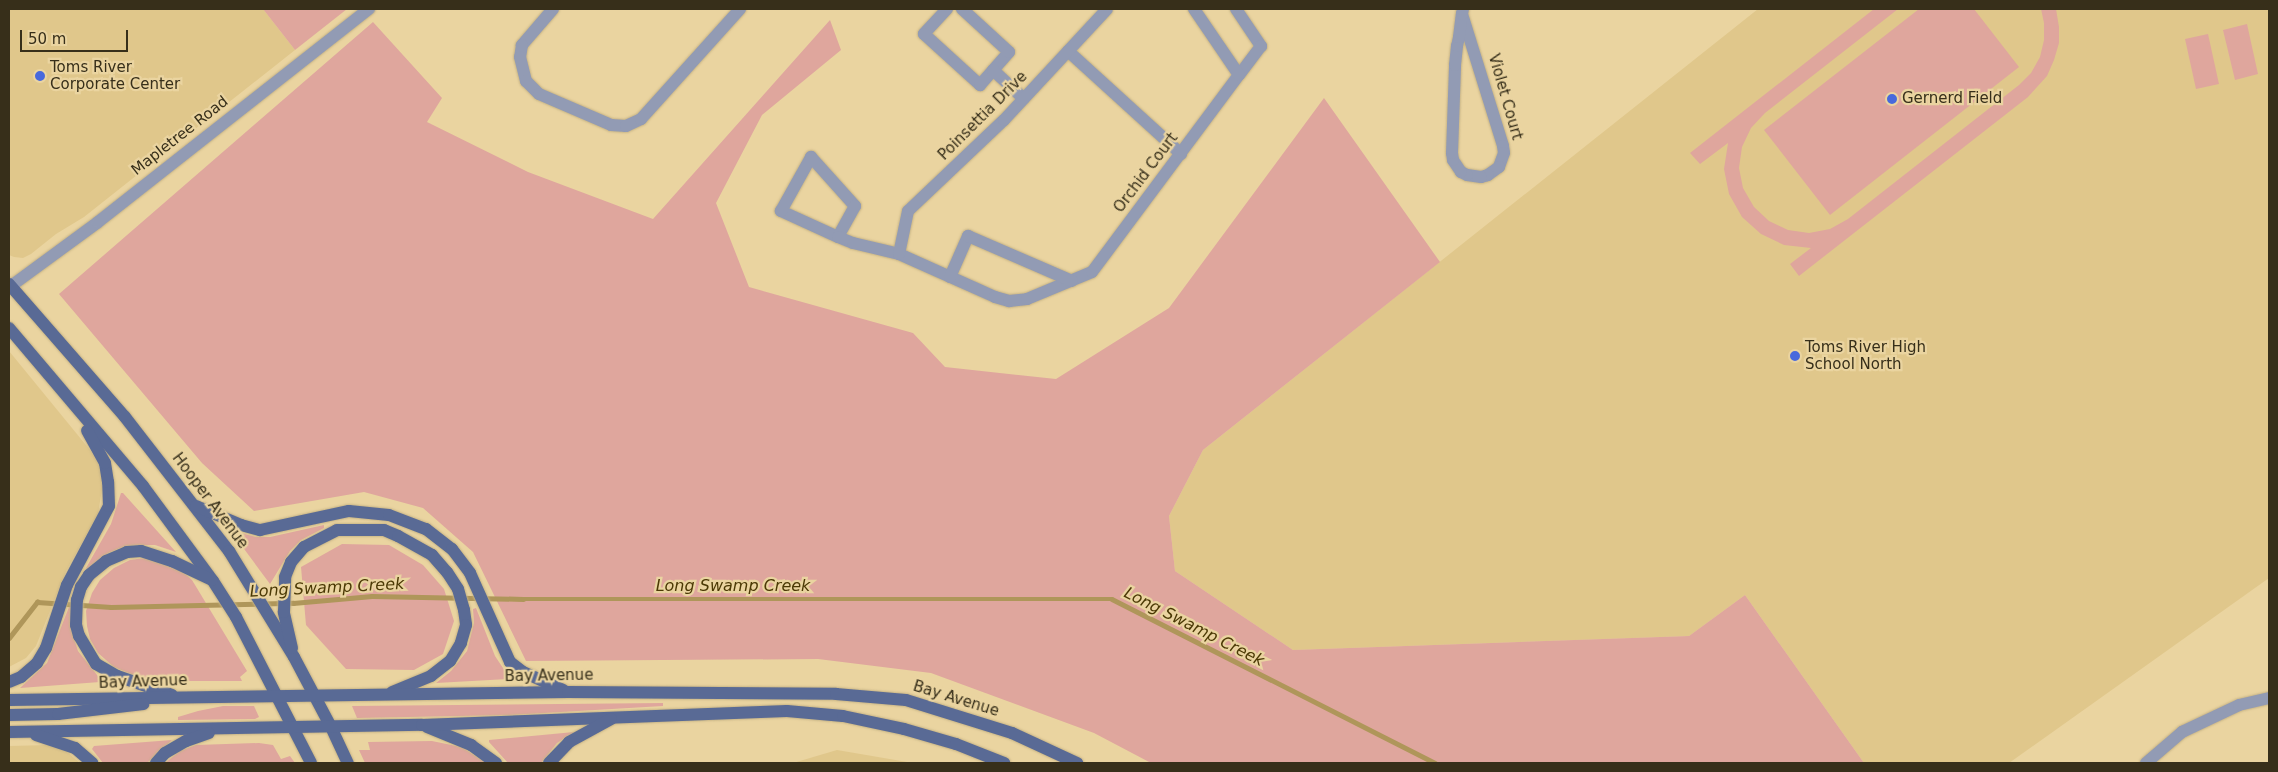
<!DOCTYPE html>
<html>
<head>
<meta charset="utf-8">
<style>
  body { margin:0 }
  #map { position:relative; width:2278px; height:772px; overflow:hidden; background:#ead4a0; font-family:"DejaVu Sans",sans-serif }
  div>[style] { position:absolute }
  .built>* { inset:0; background:#e0c78b }
  .green>* { inset:0; background:#dfa69d }
  .stream>* { height:4.5px; margin:-2.25px; padding:0 2.25px; transform-origin:2.25px; border-radius:2.25px; background:#af965a }
  .roads { filter:drop-shadow(0 0 1px #c6b385) drop-shadow(0 0 1px #c6b385) }
  .minor>* { height:12px; margin:-6px; padding:0 6px; transform-origin:6px; border-radius:6px; background:#929bb4 }
  .major>* { height:12px; margin:-6px; padding:0 6px; transform-origin:6px; border-radius:6px; background:#596a95 }
  .dots>* { width:14px; height:14px; translate:-50% -50%; box-sizing:border-box; border:2px solid #ead4a0; border-radius:50% }
  span { translate:-50% -50%; white-space:nowrap; text-align:center; line-height:1.15; -webkit-text-stroke:4.5px #ead4a0; paint-order:stroke }
  .poi-label { font-size:15px; color:#372f1a }
  .left { translate:0 -50%; text-align:left }
  .street-label { font-size:15px; color:#372f1a }
  .water-label { font-size:16px; color:#4b3905; font-style:italic }
  .frame { position:absolute; inset:0; border:10px solid #372f1a; pointer-events:none }
  .scale { position:absolute; left:20px; top:30px; width:108px; height:22px; box-sizing:border-box; border:2px solid #372f1a; border-top:0; padding-left:6px; font-size:15px; line-height:18px; white-space:nowrap; color:#372f1a; -webkit-text-stroke:4px #ead4a0; paint-order:stroke }
</style>
</head>
<body>
<div id="map">
  <div class="built">
    <div style="clip-path:polygon(9px 9px,263px 9px,295px 50px,84px 217px,56px 234px,31px 254px,23px 258px,14px 257px,9px 255px)"></div>
    <div style="clip-path:polygon(1758px 9px,2269px 9px,2269px 578px,2009px 763px,1864px 763px,1745px 595px,1689px 636px,1293px 650px,1175px 571px,1169px 516px,1203px 450px)"></div>
    <div style="clip-path:polygon(9px 351px,90px 450px,100px 466px,103px 483px,98px 514px,66px 571px,36px 646px,26px 658px,9px 667px)"></div>
    <div style="clip-path:polygon(49px 745px,67px 752px,80px 763px,9px 763px,9px 746px)"></div>
    <div style="clip-path:polygon(837px 750px,913px 763px,793px 763px)"></div>
  </div>
  <div class="green">
    <div style="clip-path:polygon(263px 9px,347px 9px,295px 50px)"></div>
    <div style="clip-path:polygon(1874px 9px,1898px 9px,1765px 113px,1751px 128px,1742px 147px,1739px 168px,1743px 188px,1754px 207px,1769px 221px,1788px 230px,1809px 233px,1830px 229px,1848px 219px,2019px 85px,2031px 73px,2040px 57px,2044px 40px,2044px 23px,2041px 9px,2056px 9px,2059px 27px,2059px 43px,2054px 60px,2047px 76px,2028px 97px,1799px 276px,1790px 264px,1811px 248px,1784px 245px,1761px 234px,1742px 217px,1729px 194px,1724px 169px,1728px 143px,1700px 164px,1690px 153px)"></div>
    <div style="clip-path:polygon(1919px 9px,1974px 9px,2019px 67px,1830px 215px,1764px 130px)"></div>
    <div style="clip-path:polygon(830px 20px,841px 50px,762px 115px,716px 203px,749px 287px,913px 333px,945px 367px,1056px 379px,1169px 308px,1324px 98px,1440px 262px,1203px 450px,1169px 516px,1175px 571px,1293px 650px,1689px 636px,1745px 595px,1864px 763px,1151px 763px,1094px 733px,931px 673px,818px 659px,526px 661px,473px 552px,423px 508px,364px 492px,254px 511px,202px 463px,59px 294px,373px 22px,442px 98px,427px 122px,528px 172px,653px 219px)"></div>
    <div style="clip-path:polygon(2247px 24px,2258px 74px,2235px 80px,2223px 30px)"></div>
    <div style="clip-path:polygon(2208px 34px,2219px 84px,2196px 89px,2185px 39px)"></div>
    <div style="clip-path:polygon(121px 493px,123px 493px,176px 552px,155px 545px,134px 545px,120px 548px,108px 553px,88px 570px,86px 568px,111px 524px)"></div>
    <div style="clip-path:polygon(324px 525px,324px 528px,301px 540px,290px 551px,270px 584px,230px 530px,256px 537px,270px 537px)"></div>
    <div style="clip-path:polygon(342px 544px,389px 545px,423px 565px,444px 589px,454px 621px,443px 654px,414px 670px,346px 669px,306px 625px,301px 567px)"></div>
    <div style="clip-path:polygon(145px 558px,153px 559px,183px 572px,192px 580px,247px 671px,240px 677px,242px 681px,148px 681px,114px 667px,98px 653px,90px 639px,87px 626px,86px 611px,92px 593px,100px 580px,114px 568px,130px 560px)"></div>
    <div style="clip-path:polygon(69px 607px,71px 608px,71px 629px,78px 651px,101px 680px,100px 682px,20px 688px,47px 663px)"></div>
    <div style="clip-path:polygon(476px 608px,495px 656px,509px 677px,508px 679px,436px 683px,451px 671px,467px 651px,474px 623px,473px 609px)"></div>
    <div style="clip-path:polygon(663px 703px,663px 706px,510px 715px,357px 718px,352px 706px)"></div>
    <div style="clip-path:polygon(223px 706px,254px 706px,259px 717px,255px 719px,178px 720px,178px 717px,198px 711px)"></div>
    <div style="clip-path:polygon(574px 732px,557px 743px,541px 763px,508px 763px,489px 742px,489px 740px)"></div>
    <div style="clip-path:polygon(172px 740px,147px 763px,103px 763px,92px 749px,94px 746px)"></div>
    <div style="clip-path:polygon(432px 741px,461px 747px,487px 763px,365px 763px,359px 750px,370px 750px,368px 742px)"></div>
    <div style="clip-path:polygon(259px 743px,273px 745px,281px 759px,290px 756px,295px 763px,165px 763px,180px 751px,196px 745px)"></div>
  </div>
  <div class="stream">
    <div style="left:9px;top:638px;width:46px;rotate:-52.1deg"></div>
    <div style="left:37px;top:602px;width:74px;rotate:3.9deg"></div>
    <div style="left:111px;top:607px;width:182px;rotate:-1.3deg"></div>
    <div style="left:293px;top:603px;width:79px;rotate:-5.1deg"></div>
    <div style="left:372px;top:596px;width:151px;rotate:1.1deg"></div>
    <div style="left:523px;top:599px;width:589px"></div>
    <div style="left:1112px;top:599px;width:362px;rotate:26.9deg"></div>
  </div>
  <div class="roads">
    <div class="minor">
      <div style="left:553px;top:9px;width:48px;rotate:130.7deg"></div>
      <div style="left:522px;top:45px;width:12px;rotate:99deg"></div>
      <div style="left:520px;top:57px;width:25px;rotate:76deg"></div>
      <div style="left:526px;top:81px;width:18px;rotate:45deg"></div>
      <div style="left:539px;top:94px;width:78px;rotate:23.3deg"></div>
      <div style="left:611px;top:125px;width:15px;rotate:4deg"></div>
      <div style="left:626px;top:126px;width:17px;rotate:-25deg"></div>
      <div style="left:641px;top:119px;width:148px;rotate:-48deg"></div>
      <div style="left:947px;top:9px;width:34px;rotate:133deg"></div>
      <div style="left:924px;top:34px;width:76px;rotate:42.3deg"></div>
      <div style="left:980px;top:85px;width:44px;rotate:-48.7deg"></div>
      <div style="left:1009px;top:52px;width:64px;rotate:-137.5deg"></div>
      <div style="left:1236px;top:9px;width:45px;rotate:56deg"></div>
      <div style="left:1261px;top:46px;width:36px;rotate:127deg"></div>
      <div style="left:1462px;top:14px;width:138px;rotate:72.7deg"></div>
      <div style="left:1503px;top:146px;width:7px;rotate:82deg"></div>
      <div style="left:1504px;top:153px;width:15px;rotate:110deg"></div>
      <div style="left:1499px;top:167px;width:14px;rotate:144deg"></div>
      <div style="left:1488px;top:175px;width:7px;rotate:164deg"></div>
      <div style="left:1481px;top:177px;width:14px;rotate:-172deg"></div>
      <div style="left:1467px;top:175px;width:7px;rotate:-153deg"></div>
      <div style="left:1461px;top:172px;width:14px;rotate:-124deg"></div>
      <div style="left:1453px;top:160px;width:7px;rotate:-98deg"></div>
      <div style="left:1452px;top:153px;width:88px;rotate:-88deg"></div>
      <div style="left:1455px;top:65px;width:19px;rotate:-84deg"></div>
      <div style="left:1457px;top:46px;width:9px;rotate:-77deg"></div>
      <div style="left:1459px;top:37px;width:23px;rotate:-83deg"></div>
      <div style="left:1462px;top:14px;width:5px;rotate:-79deg"></div>
      <div style="left:1068px;top:51px;width:153px;rotate:42.3deg"></div>
      <div style="left:993px;top:70px;width:42px;rotate:43.1deg"></div>
      <div style="left:838px;top:237px;width:63px;rotate:-155.5deg"></div>
      <div style="left:781px;top:211px;width:62px;rotate:-60.9deg"></div>
      <div style="left:811px;top:157px;width:66px;rotate:48.1deg"></div>
      <div style="left:855px;top:206px;width:35px;rotate:119deg"></div>
      <div style="left:838px;top:237px;width:16px;rotate:22deg"></div>
      <div style="left:853px;top:243px;width:47px;rotate:13.4deg"></div>
      <div style="left:899px;top:254px;width:105px;rotate:24.1deg"></div>
      <div style="left:995px;top:297px;width:15px;rotate:16deg"></div>
      <div style="left:1009px;top:301px;width:18px;rotate:-6deg"></div>
      <div style="left:1027px;top:299px;width:70px;rotate:-22.6deg"></div>
      <div style="left:1092px;top:272px;width:246px;rotate:-53.3deg"></div>
      <div style="left:1239px;top:75px;width:80px;rotate:-124.3deg"></div>
      <div style="left:899px;top:254px;width:44px;rotate:-78.2deg"></div>
      <div style="left:908px;top:211px;width:132px;rotate:-43.5deg"></div>
      <div style="left:1004px;top:120px;width:151px;rotate:-47.1deg"></div>
      <div style="left:950px;top:277px;width:45px;rotate:-66.3deg"></div>
      <div style="left:968px;top:236px;width:113px;rotate:23.4deg"></div>
      <div style="left:11px;top:286px;width:108px;rotate:-36.3deg"></div>
      <div style="left:98px;top:222px;width:345px;rotate:-38.2deg"></div>
      <div style="left:2146px;top:763px;width:48px;rotate:-40.7deg"></div>
      <div style="left:2182px;top:732px;width:63px;rotate:-25.3deg"></div>
      <div style="left:2239px;top:705px;width:31px;rotate:-13deg"></div>
    </div>
    <div class="major">
      <div style="left:9px;top:284px;width:176px;rotate:48.9deg"></div>
      <div style="left:125px;top:417px;width:170px;rotate:52.2deg"></div>
      <div style="left:229px;top:551px;width:124px;rotate:58.5deg"></div>
      <div style="left:294px;top:657px;width:79px;rotate:62.1deg"></div>
      <div style="left:331px;top:727px;width:40px;rotate:65deg"></div>
      <div style="left:9px;top:328px;width:207px;rotate:49.7deg"></div>
      <div style="left:143px;top:486px;width:118px;rotate:53.6deg"></div>
      <div style="left:213px;top:581px;width:43px;rotate:57.4deg"></div>
      <div style="left:236px;top:617px;width:164px;rotate:62.8deg"></div>
      <div style="left:196px;top:506px;width:49px;rotate:22.9deg"></div>
      <div style="left:241px;top:525px;width:20px;rotate:15deg"></div>
      <div style="left:260px;top:530px;width:91px;rotate:-12.1deg"></div>
      <div style="left:349px;top:511px;width:40px;rotate:5.7deg"></div>
      <div style="left:389px;top:515px;width:40px;rotate:21deg"></div>
      <div style="left:426px;top:529px;width:33px;rotate:38deg"></div>
      <div style="left:452px;top:549px;width:30px;rotate:53deg"></div>
      <div style="left:470px;top:573px;width:98px;rotate:65.8deg"></div>
      <div style="left:510px;top:662px;width:16px;rotate:38deg"></div>
      <div style="left:523px;top:672px;width:44px;rotate:24.2deg"></div>
      <div style="left:292px;top:648px;width:37px;rotate:-103deg"></div>
      <div style="left:284px;top:612px;width:35px;rotate:-88deg"></div>
      <div style="left:285px;top:577px;width:16px;rotate:-68deg"></div>
      <div style="left:291px;top:562px;width:20px;rotate:-49deg"></div>
      <div style="left:304px;top:547px;width:37px;rotate:-27deg"></div>
      <div style="left:337px;top:530px;width:47px"></div>
      <div style="left:384px;top:530px;width:15px;rotate:23deg"></div>
      <div style="left:398px;top:536px;width:39px;rotate:29deg"></div>
      <div style="left:432px;top:555px;width:23px;rotate:49deg"></div>
      <div style="left:447px;top:572px;width:20px;rotate:57deg"></div>
      <div style="left:458px;top:589px;width:22px;rotate:74deg"></div>
      <div style="left:464px;top:610px;width:15px;rotate:82deg"></div>
      <div style="left:466px;top:625px;width:19px;rotate:106deg"></div>
      <div style="left:461px;top:643px;width:21px;rotate:121deg"></div>
      <div style="left:450px;top:661px;width:24px;rotate:142deg"></div>
      <div style="left:431px;top:676px;width:42px;rotate:157.7deg"></div>
      <div style="left:9px;top:682px;width:13px;rotate:-23deg"></div>
      <div style="left:21px;top:677px;width:21px;rotate:-41deg"></div>
      <div style="left:37px;top:663px;width:17px;rotate:-59deg"></div>
      <div style="left:46px;top:648px;width:66px;rotate:-71.6deg"></div>
      <div style="left:67px;top:585px;width:89px;rotate:-62deg"></div>
      <div style="left:109px;top:506px;width:24px;rotate:-92deg"></div>
      <div style="left:108px;top:482px;width:19px;rotate:-99deg"></div>
      <div style="left:105px;top:463px;width:37px;rotate:-119deg"></div>
      <div style="left:172px;top:695px;width:58px;rotate:-160.9deg"></div>
      <div style="left:117px;top:676px;width:24px;rotate:-150deg"></div>
      <div style="left:96px;top:664px;width:33px;rotate:-121deg"></div>
      <div style="left:79px;top:636px;width:11px;rotate:-105deg"></div>
      <div style="left:76px;top:625px;width:25px;rotate:-88deg"></div>
      <div style="left:77px;top:600px;width:14px;rotate:-73deg"></div>
      <div style="left:81px;top:587px;width:14px;rotate:-56deg"></div>
      <div style="left:89px;top:575px;width:22px;rotate:-39deg"></div>
      <div style="left:106px;top:561px;width:23px;rotate:-23deg"></div>
      <div style="left:127px;top:552px;width:14px;rotate:-4deg"></div>
      <div style="left:141px;top:551px;width:33px;rotate:18deg"></div>
      <div style="left:172px;top:561px;width:44px;rotate:25.4deg"></div>
      <div style="left:9px;top:700px;width:559px;rotate:-0.82deg"></div>
      <div style="left:568px;top:692px;width:268px;rotate:0.4deg"></div>
      <div style="left:836px;top:694px;width:70px;rotate:4.9deg"></div>
      <div style="left:906px;top:700px;width:111px;rotate:17.3deg"></div>
      <div style="left:1012px;top:733px;width:72px;rotate:24.8deg"></div>
      <div style="left:9px;top:715px;width:49px;rotate:-1.2deg"></div>
      <div style="left:58px;top:714px;width:86px;rotate:-6.7deg"></div>
      <div style="left:427px;top:727px;width:48px;rotate:22.2deg"></div>
      <div style="left:471px;top:745px;width:31px;rotate:36deg"></div>
      <div style="left:9px;top:732px;width:413px;rotate:-1deg"></div>
      <div style="left:422px;top:725px;width:365px;rotate:-2.2deg"></div>
      <div style="left:787px;top:711px;width:56px;rotate:5.1deg"></div>
      <div style="left:843px;top:716px;width:62px;rotate:12deg"></div>
      <div style="left:904px;top:729px;width:54px;rotate:16.1deg"></div>
      <div style="left:956px;top:744px;width:52px;rotate:21.6deg"></div>
      <div style="left:36px;top:735px;width:41px;rotate:18.4deg"></div>
      <div style="left:75px;top:748px;width:23px;rotate:41deg"></div>
      <div style="left:156px;top:763px;width:13px;rotate:-48deg"></div>
      <div style="left:165px;top:753px;width:24px;rotate:-30deg"></div>
      <div style="left:186px;top:741px;width:24px;rotate:-19deg"></div>
      <div style="left:549px;top:763px;width:29px;rotate:-46deg"></div>
      <div style="left:569px;top:742px;width:48px;rotate:-28.7deg"></div>
    </div>
  </div>
  <div class="dots">
    <div style="left:40px;top:76px;background:#4869dc"></div>
    <div style="left:1892px;top:99px;background:#4869dc"></div>
    <div style="left:1795px;top:356px;background:#4869dc"></div>
  </div>
  <div class="poi-label">
    <span class="left" style="left:50px;top:76px">Toms River<br>Corporate Center</span>
    <span class="left" style="left:1902px;top:99px">Gernerd Field</span>
    <span class="left" style="left:1805px;top:356px">Toms River High<br>School North</span>
  </div>
  <div class="street-label">
    <span style="left:1505px;top:97px;rotate:74deg">Violet Court</span>
    <span style="left:983px;top:116px;rotate:-45deg">Poinsettia Drive</span>
    <span style="left:180px;top:136px;rotate:-38deg">Mapletree Road</span>
    <span style="left:1146px;top:173px;rotate:-53deg">Orchid Court</span>
    <span style="left:210px;top:501px;rotate:53deg">Hooper Avenue</span>
    <span style="left:549px;top:676px;rotate:-1deg">Bay Avenue</span>
    <span style="left:143px;top:682px;rotate:-2deg">Bay Avenue</span>
    <span style="left:956px;top:699px;rotate:17deg">Bay Avenue</span>
  </div>
  <div class="water-label">
    <span style="left:733px;top:586px">Long Swamp Creek</span>
    <span style="left:327px;top:588px;rotate:-3deg">Long Swamp Creek</span>
    <span style="left:1194px;top:627px;rotate:27deg">Long Swamp Creek</span>
  </div>
  <div class="frame"></div>
  <div class="scale">50 m</div>
</div>
</body>
</html>
